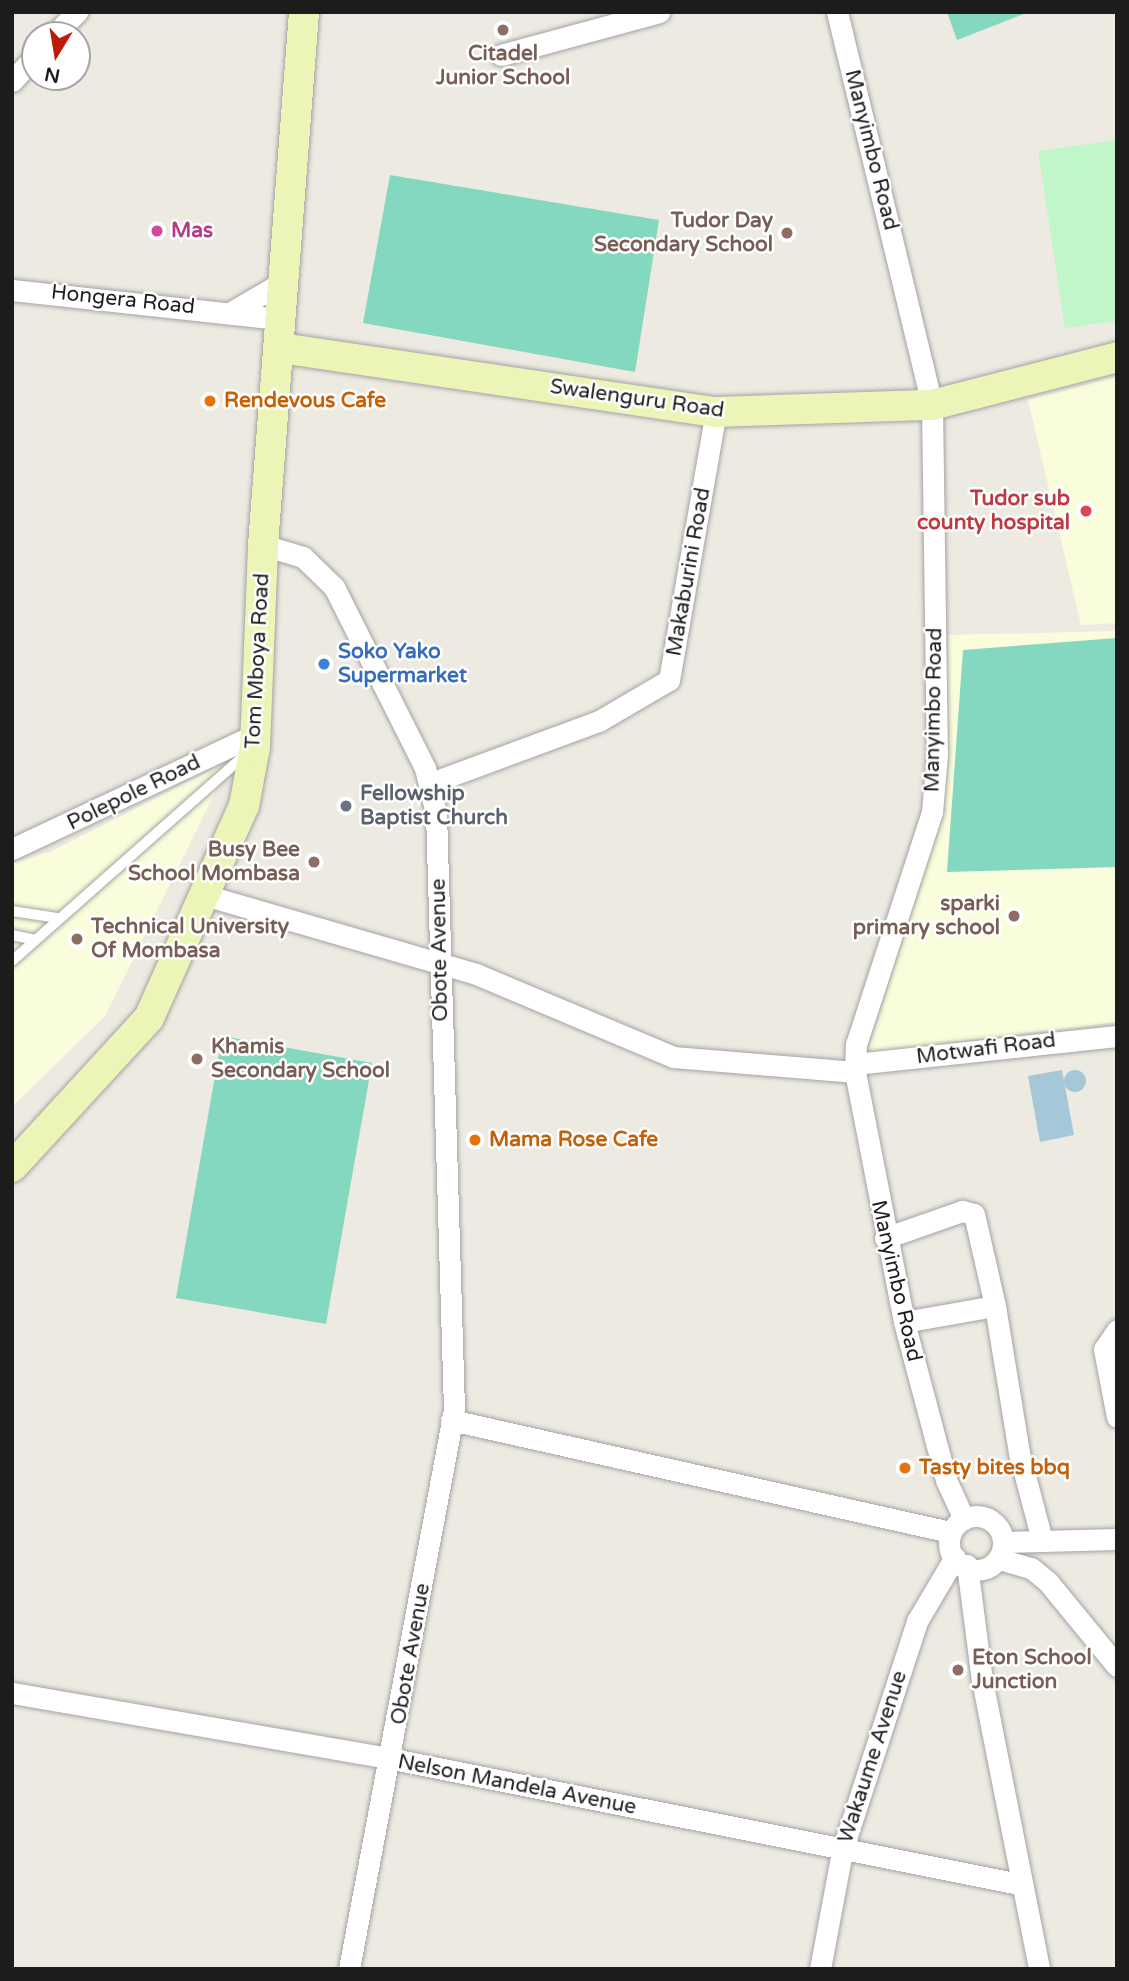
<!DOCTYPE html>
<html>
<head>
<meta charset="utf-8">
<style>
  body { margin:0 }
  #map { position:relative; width:1129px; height:1981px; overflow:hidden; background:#edeae2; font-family:"Varela Round",sans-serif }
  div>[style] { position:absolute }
  .education>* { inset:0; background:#fafddb }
  .park>* { inset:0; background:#c0f6c9 }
  .pitch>* { inset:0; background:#83d8bf }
  .water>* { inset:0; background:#a4c8d8 }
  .round { border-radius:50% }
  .roads { filter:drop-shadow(0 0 2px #a3a3a3) drop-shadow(0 0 2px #a3a3a3) }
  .lane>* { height:10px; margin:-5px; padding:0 5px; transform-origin:5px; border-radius:5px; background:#fff }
  .street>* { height:21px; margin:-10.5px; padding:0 10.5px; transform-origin:10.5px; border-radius:10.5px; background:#fff }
  .street>.ring { margin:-10.5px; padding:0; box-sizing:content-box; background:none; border:21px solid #fff; border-radius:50% }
  .secondary>* { height:30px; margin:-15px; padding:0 15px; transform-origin:15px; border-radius:15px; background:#ecf5b7 }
  .dots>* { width:19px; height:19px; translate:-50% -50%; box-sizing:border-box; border:4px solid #fff; border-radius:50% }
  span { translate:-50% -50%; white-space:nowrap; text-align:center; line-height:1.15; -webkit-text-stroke:5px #fff; paint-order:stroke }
  .education-label { font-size:21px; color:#785e54; font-weight:700 }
  .right { translate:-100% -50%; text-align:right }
  .left { translate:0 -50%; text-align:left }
  .street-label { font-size:21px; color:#1c1c1c }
  .hotel-label { font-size:21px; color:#b23c85; font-weight:700 }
  .food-label { font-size:21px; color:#c56008; font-weight:700 }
  .health-label { font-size:21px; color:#be3a42; font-weight:700 }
  .shop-label { font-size:21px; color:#366cbe; font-weight:700 }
  .worship-label { font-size:21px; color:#5b616d; font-weight:700 }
  .frame { position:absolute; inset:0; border:14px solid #1c1c1c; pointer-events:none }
  .north { position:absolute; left:21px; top:21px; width:70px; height:70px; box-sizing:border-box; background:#fff; border:2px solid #a4a4a4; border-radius:50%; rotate:191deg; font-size:19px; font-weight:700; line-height:28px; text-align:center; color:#1c1c1c }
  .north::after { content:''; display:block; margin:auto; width:24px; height:32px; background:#bd1c0b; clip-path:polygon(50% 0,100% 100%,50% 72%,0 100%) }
</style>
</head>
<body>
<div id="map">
  <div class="education">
    <div style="clip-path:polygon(1117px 377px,1117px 623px,1081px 625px,1028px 400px)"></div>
    <div style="clip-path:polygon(1117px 631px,1117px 1022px,867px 1053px,945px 811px,948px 635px)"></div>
    <div style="clip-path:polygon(231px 760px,105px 1016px,12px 1107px,12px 863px,50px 852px)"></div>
  </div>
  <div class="park">
    <div style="clip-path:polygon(1117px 140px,1117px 321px,1065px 328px,1038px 151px)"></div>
  </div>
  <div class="pitch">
    <div style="clip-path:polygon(947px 12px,1029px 12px,957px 40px)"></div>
    <div style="clip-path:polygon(390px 175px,659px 220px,635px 372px,363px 323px)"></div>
    <div style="clip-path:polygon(1117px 638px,1117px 867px,947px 872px,963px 650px)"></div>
    <div style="clip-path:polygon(222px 1036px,372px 1063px,326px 1324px,176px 1298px)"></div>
  </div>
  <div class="water">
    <div style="clip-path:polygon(1062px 1070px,1074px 1135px,1040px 1142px,1028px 1076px)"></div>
    <div class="round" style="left:1064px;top:1070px;width:22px;height:22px"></div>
  </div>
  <div class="roads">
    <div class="lane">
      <div style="left:12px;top:911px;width:47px;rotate:8.7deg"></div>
      <div style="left:12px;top:935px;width:24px;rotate:12deg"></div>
      <div style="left:12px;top:961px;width:314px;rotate:-41.5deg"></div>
    </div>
    <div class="street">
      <div style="left:837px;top:12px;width:404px;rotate:76.4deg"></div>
      <div style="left:932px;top:405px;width:349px;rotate:89.2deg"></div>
      <div style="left:937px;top:754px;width:58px;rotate:94.9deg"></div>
      <div style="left:932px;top:812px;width:244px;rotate:108.1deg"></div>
      <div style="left:856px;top:1044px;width:28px;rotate:92deg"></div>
      <div style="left:855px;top:1072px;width:255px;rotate:78.9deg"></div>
      <div style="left:904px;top:1322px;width:163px;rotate:75.1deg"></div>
      <div style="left:946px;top:1480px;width:43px;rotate:65.2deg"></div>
      <div style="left:54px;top:35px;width:33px;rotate:-45deg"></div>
      <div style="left:501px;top:55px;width:164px;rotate:-15.2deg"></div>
      <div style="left:12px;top:81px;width:34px;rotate:-47deg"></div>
      <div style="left:12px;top:290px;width:271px;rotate:6.2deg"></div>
      <div style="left:233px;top:311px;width:58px;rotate:-30.1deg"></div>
      <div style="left:263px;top:545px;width:42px;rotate:16.7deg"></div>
      <div style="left:303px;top:557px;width:43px;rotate:44.1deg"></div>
      <div style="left:334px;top:587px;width:203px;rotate:63.3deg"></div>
      <div style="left:425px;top:768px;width:46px;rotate:76.3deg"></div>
      <div style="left:436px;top:813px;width:597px;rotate:88.27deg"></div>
      <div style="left:454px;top:1410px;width:569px;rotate:100.64deg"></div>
      <div style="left:431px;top:783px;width:179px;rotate:-20.3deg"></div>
      <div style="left:599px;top:721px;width:81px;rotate:-30.4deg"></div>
      <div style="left:669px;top:680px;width:272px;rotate:-80.1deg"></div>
      <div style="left:12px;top:849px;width:270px;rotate:-25.2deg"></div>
      <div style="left:208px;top:896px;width:279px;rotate:16.2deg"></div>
      <div style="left:476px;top:974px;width:214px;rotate:22.8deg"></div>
      <div style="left:673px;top:1057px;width:183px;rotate:4.7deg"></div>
      <div style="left:855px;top:1064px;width:263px;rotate:-6.1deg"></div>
      <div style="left:885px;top:1238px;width:82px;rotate:-19.3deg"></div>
      <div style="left:962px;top:1211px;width:12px;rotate:14deg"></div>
      <div style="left:974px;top:1214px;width:94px;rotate:77.1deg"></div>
      <div style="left:904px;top:1322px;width:92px;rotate:-10deg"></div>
      <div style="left:995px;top:1306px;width:149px;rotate:80.7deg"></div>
      <div style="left:1019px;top:1453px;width:86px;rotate:75.2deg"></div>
      <div style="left:1117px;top:1330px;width:23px;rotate:124deg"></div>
      <div style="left:1104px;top:1349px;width:69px;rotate:79.2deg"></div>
      <div style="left:451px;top:1420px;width:511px;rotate:12.65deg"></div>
      <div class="ring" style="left:949px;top:1516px;width:33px;height:33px"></div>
      <div style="left:1004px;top:1542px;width:113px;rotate:-1.5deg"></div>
      <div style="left:999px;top:1559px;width:33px;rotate:16deg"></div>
      <div style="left:1031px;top:1568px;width:22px;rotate:39deg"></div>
      <div style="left:1048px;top:1582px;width:109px;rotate:50.6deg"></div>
      <div style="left:967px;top:1565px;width:116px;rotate:82.6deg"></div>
      <div style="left:982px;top:1680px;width:295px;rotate:78.8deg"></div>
      <div style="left:12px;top:1693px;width:387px;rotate:9.8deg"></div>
      <div style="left:393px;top:1759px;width:638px;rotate:11.29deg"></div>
      <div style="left:820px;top:1969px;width:120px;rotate:-79.4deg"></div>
      <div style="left:842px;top:1851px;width:242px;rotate:-71.9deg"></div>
      <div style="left:917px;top:1621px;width:74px;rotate:-59.3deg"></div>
    </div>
    <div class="secondary">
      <div style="left:281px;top:348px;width:440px;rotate:8.4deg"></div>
      <div style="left:716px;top:412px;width:216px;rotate:-1.9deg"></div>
      <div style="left:932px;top:405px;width:191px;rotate:-14.5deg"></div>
      <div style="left:12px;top:1167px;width:202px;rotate:-47.4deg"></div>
      <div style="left:149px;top:1018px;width:232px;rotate:-65.9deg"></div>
      <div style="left:244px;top:806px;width:60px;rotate:-79.4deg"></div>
      <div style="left:255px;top:747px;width:202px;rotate:-87.7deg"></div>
      <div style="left:263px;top:545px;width:535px;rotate:-85.6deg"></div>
    </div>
  </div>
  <div class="dots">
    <div style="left:503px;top:30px;background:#8d6e63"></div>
    <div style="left:157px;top:231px;background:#d1479c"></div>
    <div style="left:787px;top:233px;background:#8d6e63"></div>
    <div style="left:210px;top:401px;background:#e8710a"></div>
    <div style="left:1086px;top:511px;background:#e0444e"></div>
    <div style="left:324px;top:664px;background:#3f7fe0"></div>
    <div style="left:346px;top:806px;background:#6b7280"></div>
    <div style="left:314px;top:862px;background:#8d6e63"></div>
    <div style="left:1014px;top:916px;background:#8d6e63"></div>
    <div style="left:77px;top:939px;background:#8d6e63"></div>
    <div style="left:197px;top:1059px;background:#8d6e63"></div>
    <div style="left:475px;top:1140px;background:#e8710a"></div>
    <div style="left:905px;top:1468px;background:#e8710a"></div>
    <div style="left:958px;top:1670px;background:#8d6e63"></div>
  </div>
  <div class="education-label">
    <span style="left:503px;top:66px">Citadel<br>Junior School</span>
    <span class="right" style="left:773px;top:233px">Tudor Day<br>Secondary School</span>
    <span class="right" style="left:300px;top:862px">Busy Bee<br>School Mombasa</span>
    <span class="right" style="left:1000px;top:916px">sparki<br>primary school</span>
    <span class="left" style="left:91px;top:939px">Technical University<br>Of Mombasa</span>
    <span class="left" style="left:211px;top:1059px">Khamis<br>Secondary School</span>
    <span class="left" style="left:972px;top:1670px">Eton School<br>Junction</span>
  </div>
  <div class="street-label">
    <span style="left:871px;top:150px;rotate:76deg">Manyimbo Road</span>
    <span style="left:123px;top:300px;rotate:6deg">Hongera Road</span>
    <span style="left:637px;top:399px;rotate:8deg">Swalenguru Road</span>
    <span style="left:689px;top:572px;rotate:-80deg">Makaburini Road</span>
    <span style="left:258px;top:661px;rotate:-87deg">Tom Mboya Road</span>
    <span style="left:934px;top:710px;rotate:-89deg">Manyimbo Road</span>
    <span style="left:134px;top:793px;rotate:-26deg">Polepole Road</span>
    <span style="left:440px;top:950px;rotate:-91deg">Obote Avenue</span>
    <span style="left:986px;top:1049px;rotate:-7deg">Motwafi Road</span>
    <span style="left:896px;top:1281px;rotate:77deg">Manyimbo Road</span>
    <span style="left:411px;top:1654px;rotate:-80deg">Obote Avenue</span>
    <span style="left:873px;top:1757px;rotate:-72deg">Wakaume Avenue</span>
    <span style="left:517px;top:1785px;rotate:11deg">Nelson Mandela Avenue</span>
  </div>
  <div class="hotel-label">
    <span class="left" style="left:171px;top:231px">Mas</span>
  </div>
  <div class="food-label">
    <span class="left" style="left:224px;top:401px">Rendevous Cafe</span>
    <span class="left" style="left:489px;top:1140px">Mama Rose Cafe</span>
    <span class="left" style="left:919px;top:1468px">Tasty bites bbq</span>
  </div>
  <div class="health-label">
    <span class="right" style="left:1070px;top:511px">Tudor sub<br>county hospital</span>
  </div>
  <div class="shop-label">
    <span class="left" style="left:338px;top:664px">Soko Yako<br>Supermarket</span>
  </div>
  <div class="worship-label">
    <span class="left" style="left:360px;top:806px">Fellowship<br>Baptist Church</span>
  </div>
  <div class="frame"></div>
  <div class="north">N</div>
</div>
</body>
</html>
